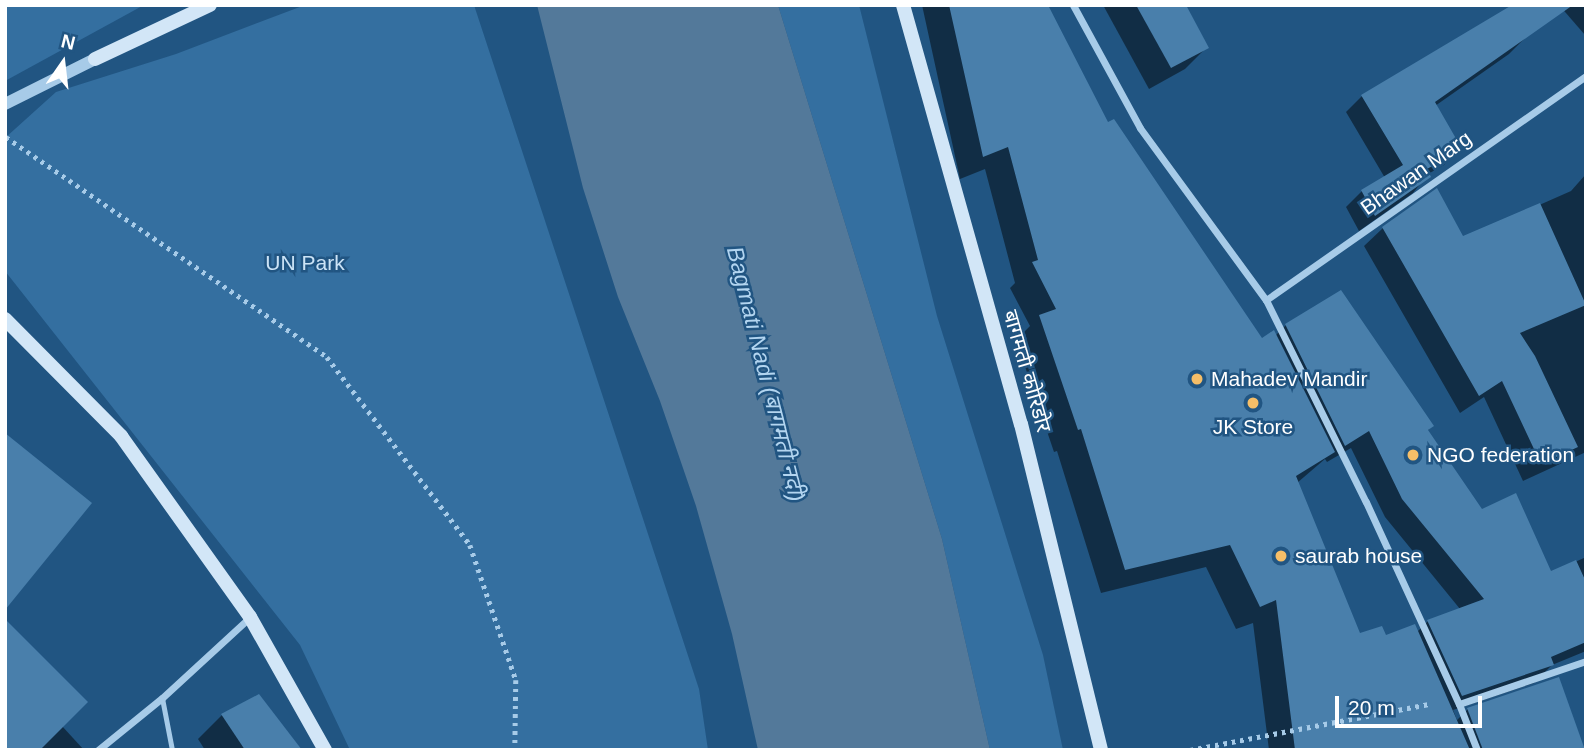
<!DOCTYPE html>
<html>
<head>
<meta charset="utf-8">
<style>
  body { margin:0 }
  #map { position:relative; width:1591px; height:755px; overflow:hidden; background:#215582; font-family:Arial,"Noto Sans Devanagari",sans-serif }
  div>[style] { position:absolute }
  .green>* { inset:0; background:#346fa0 }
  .water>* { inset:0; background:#53799a }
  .shadow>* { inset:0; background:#0007 }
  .building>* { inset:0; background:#497fab }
  .path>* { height:4.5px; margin-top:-2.25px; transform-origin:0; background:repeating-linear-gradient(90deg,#a7cbe8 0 3.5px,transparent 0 8.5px) }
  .service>* { height:5px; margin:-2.5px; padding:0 2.5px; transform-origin:2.5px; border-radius:2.5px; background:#a7cbe8 }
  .minor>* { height:7px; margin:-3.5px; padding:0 3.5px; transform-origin:3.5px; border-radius:3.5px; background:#a7cbe8 }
  .tertiary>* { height:12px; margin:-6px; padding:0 6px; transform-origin:6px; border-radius:6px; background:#a7cbe8 }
  .secondary>* { height:14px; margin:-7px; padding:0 7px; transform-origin:7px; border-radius:7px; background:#d2e6f7 }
  .dots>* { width:19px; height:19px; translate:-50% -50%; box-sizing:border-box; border:4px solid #215582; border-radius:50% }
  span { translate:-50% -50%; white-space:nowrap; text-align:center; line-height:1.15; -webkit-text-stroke:5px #215582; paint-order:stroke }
  .street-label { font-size:21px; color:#fff }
  .park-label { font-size:21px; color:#cbe3f6 }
  .poi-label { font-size:21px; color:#fff }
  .left { translate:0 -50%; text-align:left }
  .water-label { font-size:23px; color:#b3d5f0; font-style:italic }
  .frame { position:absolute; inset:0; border:7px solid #fff; pointer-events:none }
  .north { position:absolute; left:28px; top:28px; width:70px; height:70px; -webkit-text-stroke:5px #215582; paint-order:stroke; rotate:14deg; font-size:19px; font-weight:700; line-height:28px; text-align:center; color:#fff }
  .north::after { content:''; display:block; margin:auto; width:24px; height:32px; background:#fff; clip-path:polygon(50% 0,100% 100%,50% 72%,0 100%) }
  .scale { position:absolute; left:1335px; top:696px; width:147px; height:32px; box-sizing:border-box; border:4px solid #fff; border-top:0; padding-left:9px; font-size:21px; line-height:24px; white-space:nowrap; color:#fff; -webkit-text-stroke:5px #215582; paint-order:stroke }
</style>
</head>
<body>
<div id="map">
  <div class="green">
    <div style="clip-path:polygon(5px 5px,144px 5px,5px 81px)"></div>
    <div style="clip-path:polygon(305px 5px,474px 5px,699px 689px,708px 750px,350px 750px,300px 645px,5px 271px,5px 138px,56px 92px,176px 54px)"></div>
    <div style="clip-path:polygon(778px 5px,859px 5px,937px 316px,1043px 655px,1063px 750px,990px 750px,942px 539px)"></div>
  </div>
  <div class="water">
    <div style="clip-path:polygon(537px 5px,778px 5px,942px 539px,990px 750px,758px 750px,732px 634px,696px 506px,660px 401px,618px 297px,583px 188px)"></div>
  </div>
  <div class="shadow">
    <div style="clip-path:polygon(evenodd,922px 5px,1046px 5px,1108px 126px,1261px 340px,1275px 336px,1286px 325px,1432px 426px,1427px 431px,1481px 512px,1551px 573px,1586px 557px,1586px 651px,1552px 665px,1534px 683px,1453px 710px,1457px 720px,1468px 709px,1583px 750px,1269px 750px,1253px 623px,1236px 629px,1206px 567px,1101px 593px,1057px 451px,1054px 452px,1016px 340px,1030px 326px,1010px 288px,1015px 283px,985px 169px,960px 179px,922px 5px,1351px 448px,1385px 517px,1460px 609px,1428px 621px,1417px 632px,1385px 637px,1359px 635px,1297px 483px,1325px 459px,1327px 462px,1351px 448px)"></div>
    <div style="clip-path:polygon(1103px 5px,1184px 5px,1207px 47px,1185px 69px,1149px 89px)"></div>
    <div style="clip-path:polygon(1559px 5px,1586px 5px,1586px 34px,1585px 35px)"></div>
    <div style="clip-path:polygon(1525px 38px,1509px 54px,1435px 106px,1460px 148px,1444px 165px,1428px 174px,1413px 193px,1359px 231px,1346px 207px,1362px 191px,1385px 178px,1346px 112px,1362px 96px)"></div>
    <div style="clip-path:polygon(1586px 174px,1586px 452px,1523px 481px,1484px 397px,1460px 413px,1364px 246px,1383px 228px,1462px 239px,1571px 191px)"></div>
    <div style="clip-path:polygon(222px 715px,299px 750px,205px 750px,198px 739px)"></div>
    <div style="clip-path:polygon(62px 726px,84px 750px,5px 750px)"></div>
  </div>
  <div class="building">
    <div style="clip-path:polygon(949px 5px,1048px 5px,1108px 122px,1114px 119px,1262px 338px,1274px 330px,1335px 452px,1296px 476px,1360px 633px,1382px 626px,1386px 635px,1415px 624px,1470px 750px,1295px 750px,1276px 600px,1260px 607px,1230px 545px,1125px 570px,1081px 429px,1078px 430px,1039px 315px,1056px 309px,1032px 262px,1038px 260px,1008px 147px,983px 157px)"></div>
    <div style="clip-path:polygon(1136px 5px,1186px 5px,1209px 48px,1171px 68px)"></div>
    <div style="clip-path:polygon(1512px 5px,1573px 5px,1435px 102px,1462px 149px,1427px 169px,1431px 177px,1375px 216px,1361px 190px,1403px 165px,1361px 95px)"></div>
    <div style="clip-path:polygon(1437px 188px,1463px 236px,1540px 203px,1586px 305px,1520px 333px,1535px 356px,1578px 447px,1541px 464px,1502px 381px,1479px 396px,1382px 227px)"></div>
    <div style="clip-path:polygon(1341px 290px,1434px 426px,1428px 430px,1482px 509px,1516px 493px,1551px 571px,1576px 560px,1586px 582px,1586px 642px,1551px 657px,1554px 665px,1462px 696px,1427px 620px,1484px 599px,1402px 499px,1369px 431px,1345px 446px,1285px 324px)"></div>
    <div style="clip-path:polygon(5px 433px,92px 503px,5px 610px)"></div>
    <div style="clip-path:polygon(5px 619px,88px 702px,40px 750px,5px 750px)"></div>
    <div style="clip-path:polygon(1559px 677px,1585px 750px,1483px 750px,1467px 708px)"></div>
    <div style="clip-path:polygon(259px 694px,302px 750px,245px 750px,221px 714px)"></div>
  </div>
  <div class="path">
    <div style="left:6px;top:137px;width:389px;rotate:34.4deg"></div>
    <div style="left:327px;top:357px;width:236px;rotate:52.7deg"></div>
    <div style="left:470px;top:545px;width:143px;rotate:71.2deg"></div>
    <div style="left:516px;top:680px;width:70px;rotate:90.8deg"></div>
    <div style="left:1190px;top:750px;width:242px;rotate:-10.9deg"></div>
  </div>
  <div class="service">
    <div style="left:162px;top:698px;width:53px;rotate:79.1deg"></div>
  </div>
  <div class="minor">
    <div style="left:1073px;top:5px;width:140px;rotate:61.4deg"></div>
    <div style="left:1140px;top:128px;width:213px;rotate:53.8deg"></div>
    <div style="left:1266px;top:300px;width:225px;rotate:63.7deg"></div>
    <div style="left:1366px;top:502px;width:222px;rotate:65.3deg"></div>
    <div style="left:1459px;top:704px;width:49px;rotate:68.6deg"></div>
    <div style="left:1266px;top:300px;width:391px;rotate:-35deg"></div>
    <div style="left:1459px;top:704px;width:134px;rotate:-18.7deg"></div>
    <div style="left:98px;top:750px;width:82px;rotate:-39.1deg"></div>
    <div style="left:162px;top:698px;width:120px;rotate:-42.6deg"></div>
  </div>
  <div class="tertiary">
    <div style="left:5px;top:104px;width:101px;rotate:-26.6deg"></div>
  </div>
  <div class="secondary">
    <div style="left:903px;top:5px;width:435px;rotate:74.3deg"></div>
    <div style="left:1021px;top:424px;width:336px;rotate:76.2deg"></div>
    <div style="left:95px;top:59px;width:127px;rotate:-25.2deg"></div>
    <div style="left:5px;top:319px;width:165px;rotate:45.2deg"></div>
    <div style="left:121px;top:436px;width:222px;rotate:54.5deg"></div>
    <div style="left:250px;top:617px;width:153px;rotate:60.6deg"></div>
  </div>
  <div class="dots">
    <div style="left:1197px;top:379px;background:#f5be68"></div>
    <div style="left:1253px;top:403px;background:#f5be68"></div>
    <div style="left:1413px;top:455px;background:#f5be68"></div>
    <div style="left:1281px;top:556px;background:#f5be68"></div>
  </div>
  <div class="street-label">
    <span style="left:1416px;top:173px;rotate:-35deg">Bhawan Marg</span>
    <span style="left:1027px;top:371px;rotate:74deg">बागमती कोरिडोर</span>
  </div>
  <div class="park-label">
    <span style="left:305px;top:263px">UN Park</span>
  </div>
  <div class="poi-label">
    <span class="left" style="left:1211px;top:379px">Mahadev Mandir</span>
    <span style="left:1253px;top:427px">JK Store</span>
    <span class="left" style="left:1427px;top:455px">NGO federation</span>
    <span class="left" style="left:1295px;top:556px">saurab house</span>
  </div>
  <div class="water-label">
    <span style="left:766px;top:374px;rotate:76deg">Bagmati Nadi (बागमती नदी)</span>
  </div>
  <div class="frame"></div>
  <div class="north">N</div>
  <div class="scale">20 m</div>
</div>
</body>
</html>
